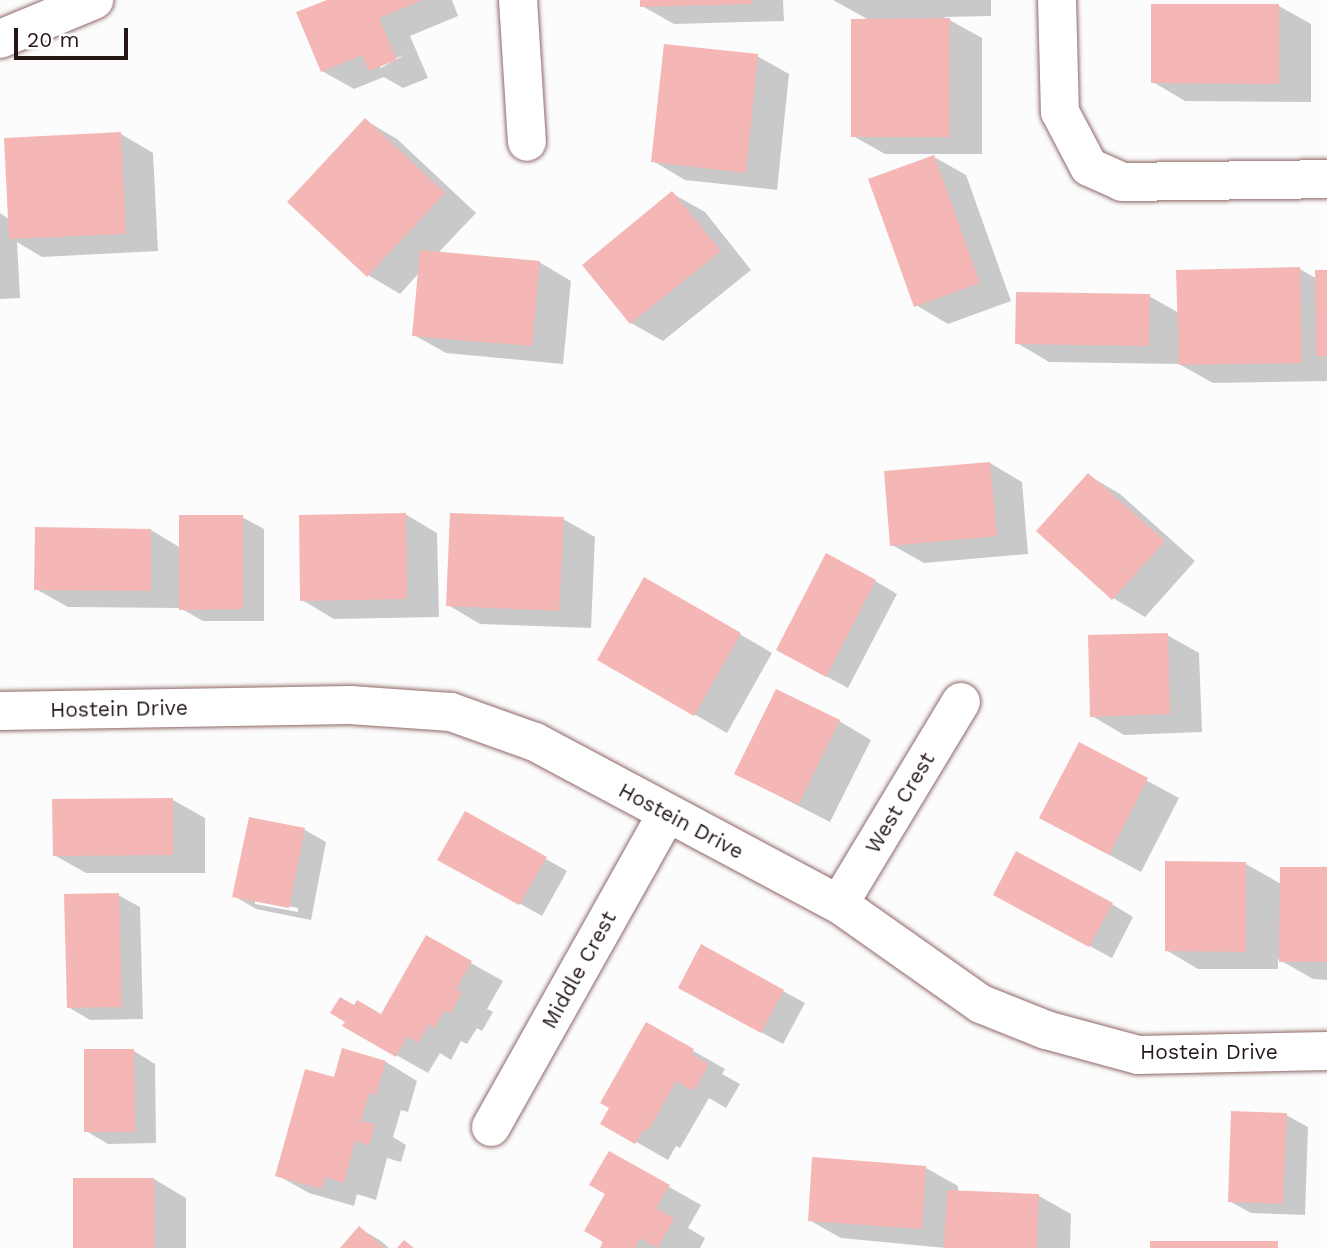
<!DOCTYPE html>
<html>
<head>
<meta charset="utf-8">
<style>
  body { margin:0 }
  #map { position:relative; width:1327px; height:1248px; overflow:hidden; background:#fcfcfc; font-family:"Work Sans",sans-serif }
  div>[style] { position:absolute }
  .shadow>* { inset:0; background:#0003 }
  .building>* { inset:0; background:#f4b7b5 }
  .roads { filter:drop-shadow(0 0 2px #8f6968) drop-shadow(0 0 2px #8f6968) }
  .minor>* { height:38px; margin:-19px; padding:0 19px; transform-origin:19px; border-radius:19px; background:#fff }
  span { translate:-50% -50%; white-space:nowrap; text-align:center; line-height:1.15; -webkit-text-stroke:5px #fff; paint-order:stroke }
  .street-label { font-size:21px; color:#261717 }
  .scale { position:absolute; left:14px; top:28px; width:114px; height:32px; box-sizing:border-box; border:4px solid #261717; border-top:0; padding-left:9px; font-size:21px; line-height:24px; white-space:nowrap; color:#261717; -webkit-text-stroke:5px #fff; paint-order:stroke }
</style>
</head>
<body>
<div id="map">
  <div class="shadow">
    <div style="clip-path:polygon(evenodd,332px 0,452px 0,458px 16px,410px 36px,428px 78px,403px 88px,384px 77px,354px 89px,322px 71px,332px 0,404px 55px,381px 68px,379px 65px,404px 55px)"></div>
    <div style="clip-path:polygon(641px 0,783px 0,784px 21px,674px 24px,642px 6px)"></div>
    <div style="clip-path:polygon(833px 0,991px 0,991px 16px,944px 17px,982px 38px,982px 154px,885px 154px,853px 136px,869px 20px)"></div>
    <div style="clip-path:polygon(1279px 6px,1311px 24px,1311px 102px,1185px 101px,1153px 82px)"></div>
    <div style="clip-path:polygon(757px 56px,789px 74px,777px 190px,685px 180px,653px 161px)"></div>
    <div style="clip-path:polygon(365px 120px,397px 139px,476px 213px,438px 253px,539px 262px,571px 281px,563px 364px,446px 353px,414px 335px,420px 272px,400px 294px,368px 275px)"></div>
    <div style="clip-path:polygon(121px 134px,153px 153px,158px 251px,42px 257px,17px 242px,20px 298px,0 299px,0 213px,9px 219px)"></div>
    <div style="clip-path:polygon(934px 157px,966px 175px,1011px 301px,948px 324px,916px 305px)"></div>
    <div style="clip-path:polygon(673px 194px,705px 212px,751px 270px,663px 341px,631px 323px)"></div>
    <div style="clip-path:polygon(1300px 269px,1317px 279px,1327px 271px,1327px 381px,1213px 383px,1179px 364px,1049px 362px,1017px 343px,1149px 296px,1179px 313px)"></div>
    <div style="clip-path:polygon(990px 463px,1022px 482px,1028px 554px,924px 563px,892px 545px)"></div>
    <div style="clip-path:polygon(1088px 475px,1120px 494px,1195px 561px,1145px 617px,1113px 598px)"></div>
    <div style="clip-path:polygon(405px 514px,437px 533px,439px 617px,334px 619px,302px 600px)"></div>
    <div style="clip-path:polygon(242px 517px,264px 529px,264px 621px,203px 621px,180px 608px,68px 607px,36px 589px,151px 530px,181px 548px)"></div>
    <div style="clip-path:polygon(563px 519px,595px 537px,591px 628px,480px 624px,448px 605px)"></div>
    <div style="clip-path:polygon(645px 579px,772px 653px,727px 733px,599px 659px)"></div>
    <div style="clip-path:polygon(875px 581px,897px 594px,848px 688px,800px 662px)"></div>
    <div style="clip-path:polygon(1167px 635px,1199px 653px,1202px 732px,1124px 735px,1092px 716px)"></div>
    <div style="clip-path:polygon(839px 721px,871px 740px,830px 822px,736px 774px)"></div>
    <div style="clip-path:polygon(1079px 744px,1179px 798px,1141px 872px,1041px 818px)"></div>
    <div style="clip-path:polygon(173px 800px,205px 818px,205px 873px,86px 873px,54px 855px)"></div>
    <div style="clip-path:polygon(465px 813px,567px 871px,542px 916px,440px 859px)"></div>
    <div style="clip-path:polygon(evenodd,305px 830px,326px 842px,311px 920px,256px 909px,234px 896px,305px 830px,255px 900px,298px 908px,298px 912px,255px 904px,255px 900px)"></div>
    <div style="clip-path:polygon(1246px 864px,1281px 884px,1327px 869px,1327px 980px,1313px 979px,1278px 959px,1278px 969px,1198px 969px,1166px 950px)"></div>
    <div style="clip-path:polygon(118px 895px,140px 907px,143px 1019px,90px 1020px,68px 1007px)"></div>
    <div style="clip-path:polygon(1112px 904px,1133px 917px,1112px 958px,1017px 907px)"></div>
    <div style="clip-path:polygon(426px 938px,503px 981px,487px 1009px,493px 1012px,482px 1031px,477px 1028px,467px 1044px,461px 1041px,451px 1060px,440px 1053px,428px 1073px,345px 1026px,382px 1016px)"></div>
    <div style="clip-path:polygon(702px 947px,805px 1003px,783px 1044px,701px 1000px)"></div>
    <div style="clip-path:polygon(646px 1024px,725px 1069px,722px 1074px,740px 1084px,726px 1108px,709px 1098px,680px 1148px,676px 1146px,668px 1160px,603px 1123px)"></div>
    <div style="clip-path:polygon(134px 1051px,155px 1064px,156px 1143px,108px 1144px,86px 1131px)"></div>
    <div style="clip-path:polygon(386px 1062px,417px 1081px,408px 1112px,401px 1110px,393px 1137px,406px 1145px,401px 1162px,387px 1158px,376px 1200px,357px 1194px,354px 1206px,309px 1193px,277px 1175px,336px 1079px)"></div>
    <div style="clip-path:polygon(1286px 1115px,1308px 1127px,1305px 1215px,1251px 1213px,1229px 1201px)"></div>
    <div style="clip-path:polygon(609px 1153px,701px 1205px,688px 1228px,705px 1238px,700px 1248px,602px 1248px)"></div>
    <div style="clip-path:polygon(814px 1159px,926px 1168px,958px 1186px,958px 1192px,1039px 1196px,1071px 1214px,1070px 1248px,946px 1248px,841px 1238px,809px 1220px)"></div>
    <div style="clip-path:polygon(154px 1179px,186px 1198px,186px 1248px,75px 1248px)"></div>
    <div style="clip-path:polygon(359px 1228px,381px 1241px,389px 1248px,343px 1248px)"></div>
  </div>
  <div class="building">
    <div style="clip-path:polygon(327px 0,422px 0,379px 18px,397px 60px,369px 71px,362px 55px,321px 72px,296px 12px)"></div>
    <div style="clip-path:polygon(640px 0,752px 0,752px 4px,640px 7px)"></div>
    <div style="clip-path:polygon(1151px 4px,1279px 4px,1279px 84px,1151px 83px)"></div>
    <div style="clip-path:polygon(950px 18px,950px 137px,851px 137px,851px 19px)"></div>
    <div style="clip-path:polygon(664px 44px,758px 54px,746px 173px,651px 162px)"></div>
    <div style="clip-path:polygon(365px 118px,445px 193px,367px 277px,287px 202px)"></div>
    <div style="clip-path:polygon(121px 132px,126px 234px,9px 239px,4px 138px)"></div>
    <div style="clip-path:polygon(934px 155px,980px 283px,914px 307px,868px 179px)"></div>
    <div style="clip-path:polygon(672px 191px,721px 251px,630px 324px,582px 265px)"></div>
    <div style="clip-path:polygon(420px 250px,540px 261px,532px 346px,412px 336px)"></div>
    <div style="clip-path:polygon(1300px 267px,1302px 363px,1179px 365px,1176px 270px)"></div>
    <div style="clip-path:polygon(1315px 270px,1327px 270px,1327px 356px,1316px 356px)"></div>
    <div style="clip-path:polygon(1016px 292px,1150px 294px,1149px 346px,1015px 344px)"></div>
    <div style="clip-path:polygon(990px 462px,997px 536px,890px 546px,884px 471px)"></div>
    <div style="clip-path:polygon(1088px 473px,1165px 541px,1112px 600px,1036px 531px)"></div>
    <div style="clip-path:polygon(406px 513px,407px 599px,300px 601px,299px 515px)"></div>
    <div style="clip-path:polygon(450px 513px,564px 517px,559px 611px,446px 606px)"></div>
    <div style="clip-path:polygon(179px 515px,243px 515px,243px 609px,179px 610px)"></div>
    <div style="clip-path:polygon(35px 527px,151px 529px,151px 591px,34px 590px)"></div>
    <div style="clip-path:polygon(826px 553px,876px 580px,826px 677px,776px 650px)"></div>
    <div style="clip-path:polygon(644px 577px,741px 633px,694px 716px,597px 660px)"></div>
    <div style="clip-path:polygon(1168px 633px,1170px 714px,1090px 717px,1088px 635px)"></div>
    <div style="clip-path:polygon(776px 689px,840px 720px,798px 805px,734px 774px)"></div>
    <div style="clip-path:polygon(1079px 742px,1148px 778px,1109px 855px,1039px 818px)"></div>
    <div style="clip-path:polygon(173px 798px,173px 855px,53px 856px,52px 799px)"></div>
    <div style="clip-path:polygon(465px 811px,547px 857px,519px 905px,437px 860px)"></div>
    <div style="clip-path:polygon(249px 817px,305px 828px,289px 908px,232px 897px)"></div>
    <div style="clip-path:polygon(1016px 851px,1113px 903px,1089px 947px,993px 895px)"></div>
    <div style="clip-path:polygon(1165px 861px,1246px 862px,1246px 952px,1165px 951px)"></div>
    <div style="clip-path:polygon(1280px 867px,1327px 867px,1327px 962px,1279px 962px)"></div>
    <div style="clip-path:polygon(119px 893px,122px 1007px,67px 1008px,64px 894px)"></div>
    <div style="clip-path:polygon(426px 935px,472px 961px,456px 989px,462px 992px,450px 1014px,444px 1011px,435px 1028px,429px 1024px,418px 1043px,407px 1036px,396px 1057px,342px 1026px,345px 1022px,330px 1013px,340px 997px,354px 1005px,357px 1000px,381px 1014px)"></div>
    <div style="clip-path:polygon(701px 944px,784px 990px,761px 1033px,678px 988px)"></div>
    <div style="clip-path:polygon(646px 1022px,694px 1049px,691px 1054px,709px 1064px,694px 1091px,676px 1081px,648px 1131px,644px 1129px,635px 1144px,600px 1124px,609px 1108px,600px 1103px)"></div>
    <div style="clip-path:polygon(342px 1048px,386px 1061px,376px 1095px,369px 1093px,361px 1121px,375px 1124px,369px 1145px,355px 1141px,344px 1183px,325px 1177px,322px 1189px,275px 1176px,305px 1069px,334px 1077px)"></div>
    <div style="clip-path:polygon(84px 1049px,134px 1049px,135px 1132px,84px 1132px)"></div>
    <div style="clip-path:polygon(1231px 1111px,1287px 1113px,1283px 1204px,1228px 1202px)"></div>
    <div style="clip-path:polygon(609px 1151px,670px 1185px,656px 1208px,674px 1218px,658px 1248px,640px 1238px,635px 1248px,600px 1248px,603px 1242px,584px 1231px,605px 1194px,589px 1185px)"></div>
    <div style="clip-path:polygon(812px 1157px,926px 1166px,922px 1229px,808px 1221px)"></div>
    <div style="clip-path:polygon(73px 1178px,154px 1178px,155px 1248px,73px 1248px)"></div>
    <div style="clip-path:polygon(947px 1190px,1039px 1194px,1037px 1248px,944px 1248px)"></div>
    <div style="clip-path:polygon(359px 1226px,384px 1248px,340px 1248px)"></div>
    <div style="clip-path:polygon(404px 1240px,414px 1248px,397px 1248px)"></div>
    <div style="clip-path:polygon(1150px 1241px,1278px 1241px,1278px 1248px,1150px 1248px)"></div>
  </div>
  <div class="roads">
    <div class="minor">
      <div style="left:518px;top:0;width:142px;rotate:86.4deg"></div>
      <div style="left:1057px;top:0;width:112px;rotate:88.5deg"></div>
      <div style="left:1060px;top:112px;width:62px;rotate:62.2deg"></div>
      <div style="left:1089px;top:167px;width:36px;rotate:24deg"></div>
      <div style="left:1122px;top:182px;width:205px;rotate:-0.8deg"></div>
      <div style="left:0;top:39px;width:102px;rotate:-22.5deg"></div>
      <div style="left:0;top:711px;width:350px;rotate:-1deg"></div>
      <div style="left:350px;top:705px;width:101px;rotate:4deg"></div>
      <div style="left:451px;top:712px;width:89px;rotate:19.7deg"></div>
      <div style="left:535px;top:742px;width:344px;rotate:28.1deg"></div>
      <div style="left:839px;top:904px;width:174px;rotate:35.2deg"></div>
      <div style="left:981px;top:1004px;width:70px;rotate:21.8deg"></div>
      <div style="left:1046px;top:1030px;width:95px;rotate:15.2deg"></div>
      <div style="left:1138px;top:1055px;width:189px;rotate:-1.2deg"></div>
      <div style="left:839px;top:904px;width:236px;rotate:-58.9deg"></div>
      <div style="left:491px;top:1127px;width:359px;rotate:-60.7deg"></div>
    </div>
  </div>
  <div class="street-label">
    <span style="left:119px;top:709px;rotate:-1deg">Hostein Drive</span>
    <span style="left:900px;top:803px;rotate:-59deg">West Crest</span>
    <span style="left:681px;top:821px;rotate:28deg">Hostein Drive</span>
    <span style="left:579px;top:970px;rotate:-61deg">Middle Crest</span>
    <span style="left:1209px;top:1052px">Hostein Drive</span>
  </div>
  <div class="scale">20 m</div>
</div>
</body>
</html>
